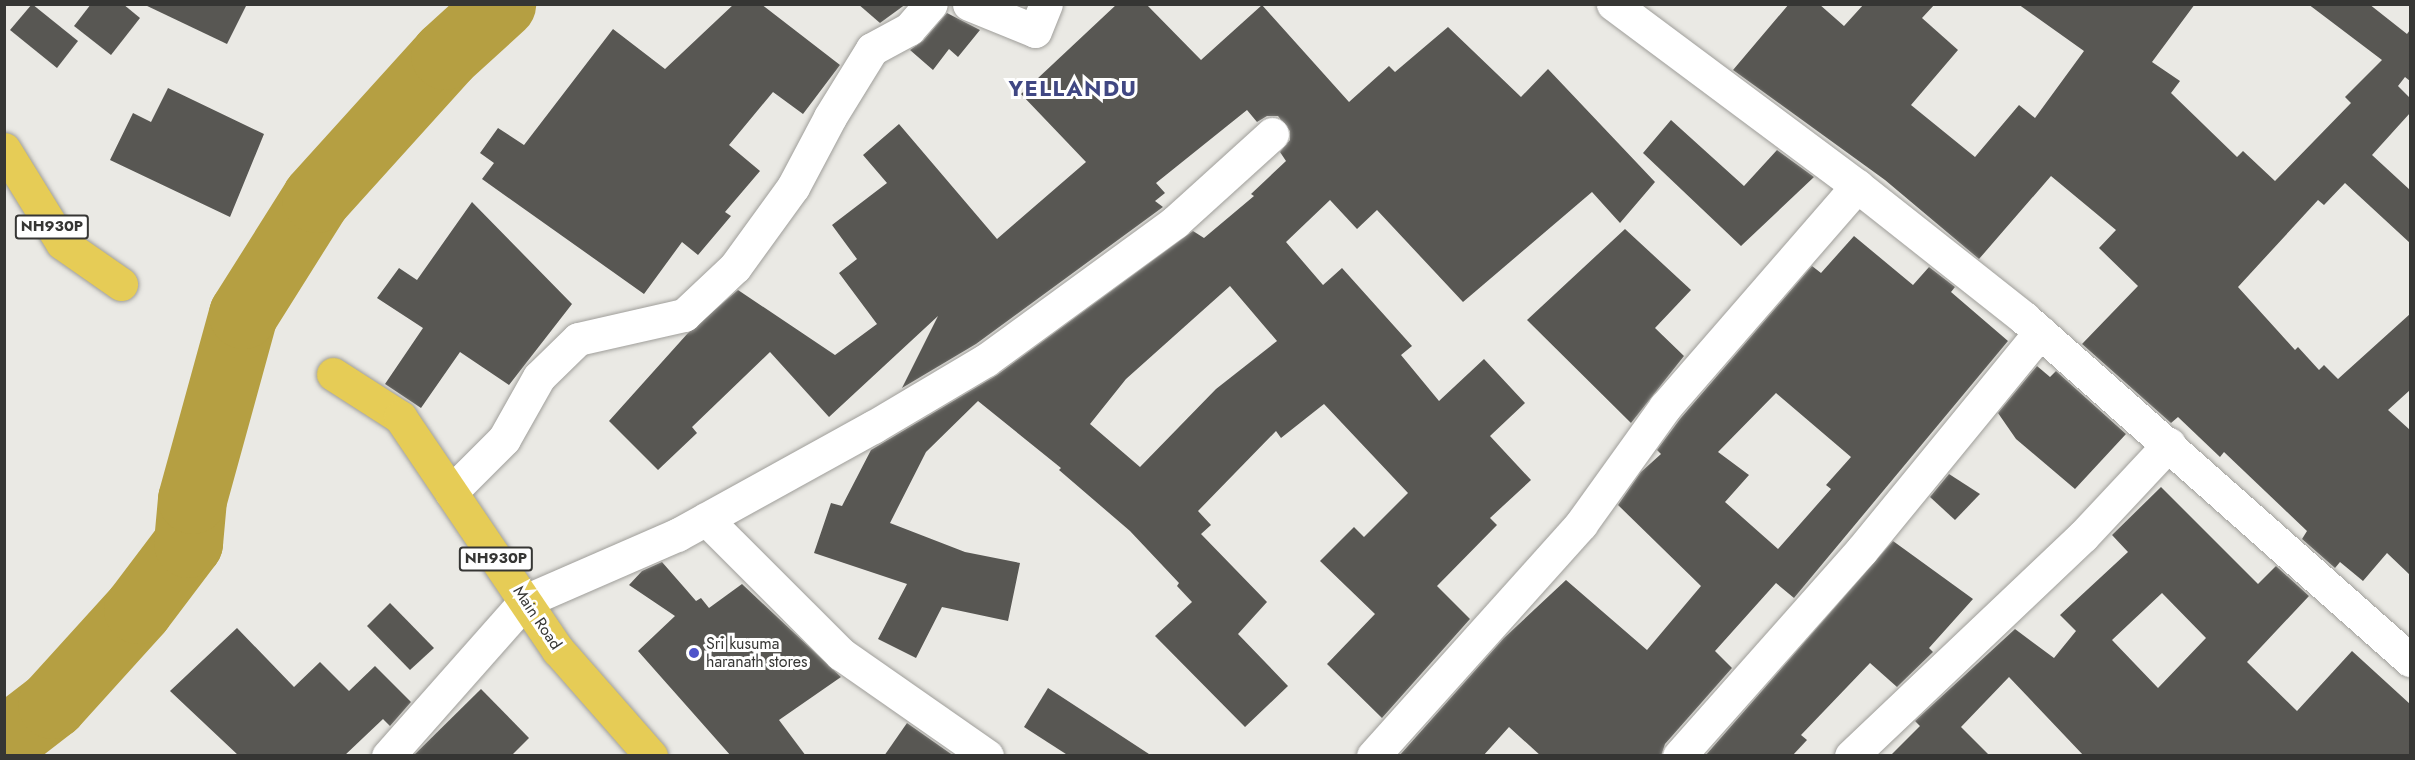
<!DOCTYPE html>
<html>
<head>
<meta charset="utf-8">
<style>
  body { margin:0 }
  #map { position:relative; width:2415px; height:760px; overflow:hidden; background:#eae9e4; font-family:Jost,sans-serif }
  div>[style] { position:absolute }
  .river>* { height:69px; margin:-34.5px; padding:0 34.5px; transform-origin:34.5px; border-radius:34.5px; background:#b59f42 }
  .building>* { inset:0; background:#585753 }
  .roads { filter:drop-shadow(0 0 2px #9f9e9a) drop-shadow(0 0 2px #9f9e9a) }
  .minor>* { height:33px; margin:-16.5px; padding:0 16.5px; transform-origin:16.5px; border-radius:16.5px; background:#fff }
  .trunk>* { height:33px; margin:-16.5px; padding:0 16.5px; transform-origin:16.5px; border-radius:16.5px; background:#e6cc56 }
  .dots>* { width:16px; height:16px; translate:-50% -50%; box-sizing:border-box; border:3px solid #fff; border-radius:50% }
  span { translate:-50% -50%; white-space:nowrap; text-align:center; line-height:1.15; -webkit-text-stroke:6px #fff; paint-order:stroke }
  .shield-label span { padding:2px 4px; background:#fff; border:2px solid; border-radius:4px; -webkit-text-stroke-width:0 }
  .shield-label { font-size:15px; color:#363634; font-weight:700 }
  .street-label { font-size:16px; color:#363634 }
  .poi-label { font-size:16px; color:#363634 }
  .left { translate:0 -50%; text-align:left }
  .district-label { font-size:22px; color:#404783; font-weight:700; letter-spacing:1.5px }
  .frame { position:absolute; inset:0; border:6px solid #363634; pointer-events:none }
</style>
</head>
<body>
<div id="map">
  <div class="river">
    <div style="left:4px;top:741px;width:61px;rotate:-37.6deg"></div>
    <div style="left:52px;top:704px;width:128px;rotate:-47.8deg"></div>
    <div style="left:138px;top:609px;width:83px;rotate:-52.9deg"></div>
    <div style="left:188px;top:543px;width:44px;rotate:-84.8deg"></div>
    <div style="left:192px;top:499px;width:192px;rotate:-74.6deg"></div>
    <div style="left:243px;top:314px;width:137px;rotate:-57.8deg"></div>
    <div style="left:316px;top:198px;width:193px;rotate:-47.9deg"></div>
    <div style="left:445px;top:55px;width:76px;rotate:-42.3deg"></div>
  </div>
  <div class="building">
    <div style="clip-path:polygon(32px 4px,78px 41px,57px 68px,10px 30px)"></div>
    <div style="clip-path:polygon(91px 4px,123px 4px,140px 18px,111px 55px,74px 26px)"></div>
    <div style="clip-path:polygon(143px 4px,247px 4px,227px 44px)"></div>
    <div style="clip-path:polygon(734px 4px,761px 4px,840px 65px,803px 114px,773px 92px,729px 145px,760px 171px,725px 212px,731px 216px,698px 255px,682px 242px,644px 294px,482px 179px,494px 163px,480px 153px,498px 128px,524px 145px,613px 29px,665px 69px)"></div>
    <div style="clip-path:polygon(858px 4px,906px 4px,880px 23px)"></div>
    <div style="clip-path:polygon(evenodd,1117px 4px,1146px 4px,1201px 60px,1262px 5px,1349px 102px,1389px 66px,1395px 72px,1448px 27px,1521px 97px,1548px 69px,1655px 182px,1620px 223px,1592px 192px,1463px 302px,1377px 210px,1357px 229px,1330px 200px,1286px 242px,1323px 285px,1342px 268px,1412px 346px,1401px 355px,1439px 401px,1484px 359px,1525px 403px,1490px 436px,1531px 480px,1490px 518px,1497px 525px,1437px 586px,1470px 619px,1382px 718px,1327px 664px,1375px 614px,1320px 561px,1354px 527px,1364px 537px,1408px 493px,1324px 404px,1281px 438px,1276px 431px,1198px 511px,1211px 525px,1201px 534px,1267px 602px,1238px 634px,1288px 686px,1245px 727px,1155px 636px,1192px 602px,1177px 586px,1179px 583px,1130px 531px,1059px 470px,1061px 468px,978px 401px,926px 452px,890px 523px,965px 552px,1020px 563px,1008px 621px,942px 607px,916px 658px,878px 639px,907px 584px,814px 553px,831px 503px,842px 506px,871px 450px,997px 375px,1193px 231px,1204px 238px,1254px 196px,1251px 194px,1286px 161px,1280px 152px,1290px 140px,1290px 131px,1278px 116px,1267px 116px,1257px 122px,1247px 110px,1156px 183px,1165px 193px,1155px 201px,1163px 207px,976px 344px,902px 388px,938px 316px,829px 417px,770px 352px,692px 427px,697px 433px,658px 470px,609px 421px,688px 333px,738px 290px,835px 355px,877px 324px,839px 273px,857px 259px,832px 225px,887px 183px,863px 155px,899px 124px,997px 239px,1086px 162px,1021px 94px,1117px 4px,1230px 286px,1277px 341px,1216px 389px,1140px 467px,1090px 424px,1126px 379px,1230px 286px)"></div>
    <div style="clip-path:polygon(1789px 4px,1819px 4px,1844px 26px,1864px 4px,1935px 4px,1922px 18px,1958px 50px,1911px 105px,1975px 157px,2019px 105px,2035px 118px,2084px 51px,2018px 4px,2195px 4px,2152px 62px,2180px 81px,2171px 93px,2237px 157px,2243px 151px,2275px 181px,2351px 103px,2345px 97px,2382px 60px,2308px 4px,2369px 4px,2407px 34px,2410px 30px,2410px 81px,2405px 77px,2398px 86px,2410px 98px,2410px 113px,2372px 155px,2410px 190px,2410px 243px,2345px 183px,2324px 205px,2318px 200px,2238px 287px,2295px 350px,2298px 347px,2319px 370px,2324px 365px,2338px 379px,2410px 314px,2410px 390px,2388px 410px,2410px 430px,2410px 575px,2387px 553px,2363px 581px,2340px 562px,2335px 568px,2302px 539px,2307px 531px,2224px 452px,2220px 457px,2178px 417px,2171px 423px,2082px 344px,2138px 286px,2099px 248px,2116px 230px,2051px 176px,1979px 259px,1885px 180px,1733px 70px)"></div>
    <div style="clip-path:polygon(947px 13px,980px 30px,958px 57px,949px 49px,933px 70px,910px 50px,923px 41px)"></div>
    <div style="clip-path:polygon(168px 88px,264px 134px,230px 217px,110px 160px,133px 113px,151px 122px)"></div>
    <div style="clip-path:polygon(1671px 120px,1744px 186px,1777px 150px,1814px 177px,1741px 246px,1643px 153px)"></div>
    <div style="clip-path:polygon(472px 202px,572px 304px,509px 385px,460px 352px,421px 408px,385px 384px,423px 328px,377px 298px,399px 268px,417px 280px)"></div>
    <div style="clip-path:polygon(1625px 229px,1691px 290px,1655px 328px,1684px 356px,1631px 423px,1527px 320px)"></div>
    <div style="clip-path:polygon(evenodd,1854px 236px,1913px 285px,1929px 267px,1955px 287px,1951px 292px,2008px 341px,1794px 598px,1776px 583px,1715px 651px,1732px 668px,1665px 744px,1661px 756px,1541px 756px,1509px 727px,1483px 756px,1399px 756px,1504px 638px,1566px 580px,1647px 650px,1701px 586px,1618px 505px,1641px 472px,1661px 454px,1657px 450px,1680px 419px,1812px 266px,1821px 273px,1854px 236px,1776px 393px,1851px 457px,1826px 485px,1831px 489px,1778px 549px,1725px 502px,1749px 475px,1718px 452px,1776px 393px)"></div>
    <div style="clip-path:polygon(2037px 366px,2050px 377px,2056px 371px,2126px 434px,2075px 489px,2016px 439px,1998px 413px)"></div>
    <div style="clip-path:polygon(1949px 474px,1980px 494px,1955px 520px,1930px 497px)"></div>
    <div style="clip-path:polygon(evenodd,2161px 487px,2258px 584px,2276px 566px,2309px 596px,2247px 662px,2297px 711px,2352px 651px,2410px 704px,2410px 756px,2084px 756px,2009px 677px,1961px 727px,1990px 756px,1890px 756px,1920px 726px,1915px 721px,2015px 629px,2054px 658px,2076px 631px,2060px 615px,2128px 552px,2112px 535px,2161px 487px,2162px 593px,2206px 638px,2158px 688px,2112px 640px,2162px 593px)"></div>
    <div style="clip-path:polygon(1893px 541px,1973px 599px,1929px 648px,1933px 652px,1897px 687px,1870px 663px,1801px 735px,1807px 740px,1792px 756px,1705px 756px)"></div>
    <div style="clip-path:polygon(662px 562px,696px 601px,701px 598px,709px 608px,742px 584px,841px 677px,779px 720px,806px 756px,731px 756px,638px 651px,675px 616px,629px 585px,642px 571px)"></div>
    <div style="clip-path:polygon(390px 603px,434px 648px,410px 670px,367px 626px)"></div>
    <div style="clip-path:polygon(237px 628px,294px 687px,320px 662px,349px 691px,375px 666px,411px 702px,390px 726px,383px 719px,344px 756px,239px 756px,170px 691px)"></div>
    <div style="clip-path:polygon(1048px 688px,1152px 756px,1069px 756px,1024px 727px)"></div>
    <div style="clip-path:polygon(481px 689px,529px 738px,511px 756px,413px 756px)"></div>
    <div style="clip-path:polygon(907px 723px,954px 756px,884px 756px)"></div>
  </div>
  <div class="roads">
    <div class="minor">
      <div style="left:969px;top:4px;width:71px;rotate:22.2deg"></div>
      <div style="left:1035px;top:31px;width:29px;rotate:-68deg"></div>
      <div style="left:1613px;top:4px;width:304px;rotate:36.7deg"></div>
      <div style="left:1857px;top:186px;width:213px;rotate:38.3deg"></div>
      <div style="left:2024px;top:318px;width:516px;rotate:41.54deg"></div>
      <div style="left:451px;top:492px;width:75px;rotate:-45deg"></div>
      <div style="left:504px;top:439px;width:71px;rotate:-60.6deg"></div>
      <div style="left:539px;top:377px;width:54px;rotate:-44.3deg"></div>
      <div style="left:578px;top:339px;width:109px;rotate:-12.8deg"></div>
      <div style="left:684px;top:315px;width:70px;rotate:-43.3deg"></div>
      <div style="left:735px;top:267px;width:99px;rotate:-54.1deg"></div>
      <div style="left:793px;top:187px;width:79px;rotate:-62.1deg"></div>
      <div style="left:830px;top:117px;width:80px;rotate:-58.3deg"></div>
      <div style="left:872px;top:49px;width:42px;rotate:-28.4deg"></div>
      <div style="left:909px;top:29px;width:33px;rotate:-49deg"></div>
      <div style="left:706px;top:519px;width:191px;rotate:45deg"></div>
      <div style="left:841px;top:654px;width:178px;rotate:34.9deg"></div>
      <div style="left:388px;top:756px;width:207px;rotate:-48.5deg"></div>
      <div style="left:525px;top:601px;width:166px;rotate:-23.5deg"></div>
      <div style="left:677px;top:535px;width:224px;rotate:-28.9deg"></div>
      <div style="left:873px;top:427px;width:131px;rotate:-30.7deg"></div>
      <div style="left:986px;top:360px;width:234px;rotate:-36.1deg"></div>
      <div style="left:1175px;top:222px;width:131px;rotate:-42.2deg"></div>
      <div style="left:1373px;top:756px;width:312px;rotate:-48.1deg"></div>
      <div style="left:1581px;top:524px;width:144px;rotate:-54.3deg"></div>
      <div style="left:1665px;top:407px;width:293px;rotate:-49deg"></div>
      <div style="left:1679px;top:756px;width:274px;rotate:-48.4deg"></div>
      <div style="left:1861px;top:551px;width:283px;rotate:-50.7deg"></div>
      <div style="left:1851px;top:756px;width:320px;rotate:-43.5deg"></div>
      <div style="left:2083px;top:536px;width:126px;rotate:-46.9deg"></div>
    </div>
    <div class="trunk">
      <div style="left:4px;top:149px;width:110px;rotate:58.3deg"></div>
      <div style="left:62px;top:243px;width:72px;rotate:34.8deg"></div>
      <div style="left:333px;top:374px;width:80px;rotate:32.7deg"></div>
      <div style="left:400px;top:417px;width:282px;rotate:55.9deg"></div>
      <div style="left:558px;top:650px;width:141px;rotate:48.7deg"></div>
    </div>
  </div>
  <div class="dots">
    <div style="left:694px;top:653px;background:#4f54ca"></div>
  </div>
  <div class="shield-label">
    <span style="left:52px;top:227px">NH930P</span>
    <span style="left:496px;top:559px">NH930P</span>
  </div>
  <div class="street-label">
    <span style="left:537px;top:618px;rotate:56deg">Main Road</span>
  </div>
  <div class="poi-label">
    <span class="left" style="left:706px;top:653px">Sri kusuma<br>haranath stores</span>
  </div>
  <div class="district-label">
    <span style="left:1073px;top:89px">YELLANDU</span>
  </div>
  <div class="frame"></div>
</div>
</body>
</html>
